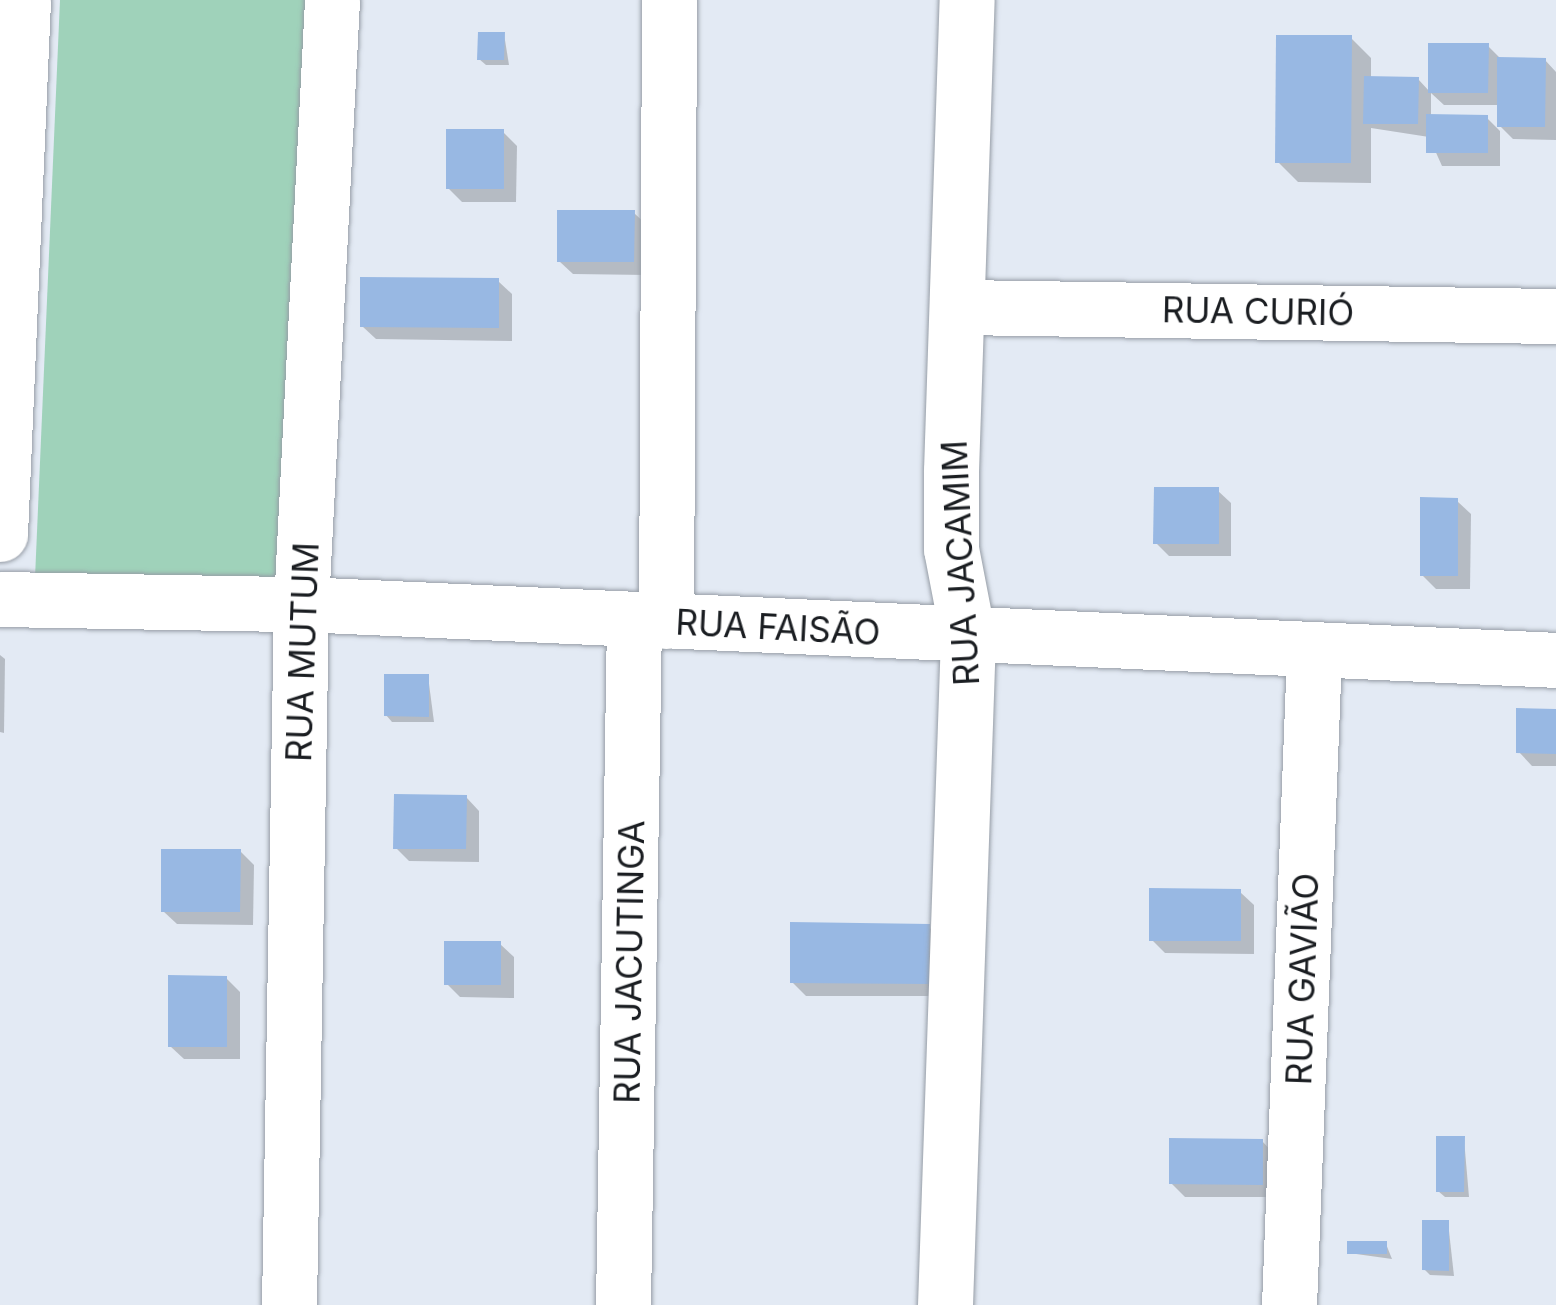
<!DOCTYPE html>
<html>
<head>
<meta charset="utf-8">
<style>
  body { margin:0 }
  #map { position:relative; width:1556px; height:1305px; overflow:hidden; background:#e3eaf4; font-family:Inter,sans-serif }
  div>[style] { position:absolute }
  .green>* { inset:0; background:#9fd2ba }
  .shadow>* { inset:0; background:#0003 }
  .building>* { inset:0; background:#98b8e3 }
  .roads { filter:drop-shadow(0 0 2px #969da6) drop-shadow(0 0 2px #969da6) }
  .minor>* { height:55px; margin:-27.5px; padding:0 27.5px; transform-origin:27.5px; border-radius:27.5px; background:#fff }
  span { translate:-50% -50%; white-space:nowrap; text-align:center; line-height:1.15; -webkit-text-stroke:9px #fff; paint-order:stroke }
  .street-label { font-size:35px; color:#1a1d21 }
</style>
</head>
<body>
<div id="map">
  <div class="green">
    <div style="clip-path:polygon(60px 0,306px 0,277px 588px,35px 578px)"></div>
  </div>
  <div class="shadow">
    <div style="clip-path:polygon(504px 34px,509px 65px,486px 65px,479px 59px)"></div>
    <div style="clip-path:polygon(evenodd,1351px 38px,1371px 58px,1371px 79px,1418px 79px,1430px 92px,1488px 46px,1502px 60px,1545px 60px,1556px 72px,1556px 140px,1513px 139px,1500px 126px,1500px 166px,1442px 166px,1429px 137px,1371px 128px,1371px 183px,1298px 182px,1278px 162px,1351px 38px,1431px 93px,1444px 105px,1500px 105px,1500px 131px,1487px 118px,1431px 117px,1431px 93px)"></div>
    <div style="clip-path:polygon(503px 132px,517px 146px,516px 202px,462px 202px,448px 188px)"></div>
    <div style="clip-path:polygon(634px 213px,648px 226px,647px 275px,573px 274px,559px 261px)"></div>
    <div style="clip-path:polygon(498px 281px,512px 294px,512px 341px,376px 339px,362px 326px)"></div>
    <div style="clip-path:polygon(1217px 490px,1231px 503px,1231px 556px,1169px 556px,1156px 543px)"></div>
    <div style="clip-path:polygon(1457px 501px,1471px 514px,1470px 589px,1436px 589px,1422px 575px)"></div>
    <div style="clip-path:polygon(0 655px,5px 659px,4px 733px,0 732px)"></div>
    <div style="clip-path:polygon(428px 676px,434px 722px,392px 722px,386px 715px)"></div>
    <div style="clip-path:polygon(1556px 712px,1556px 766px,1532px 766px,1519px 752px)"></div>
    <div style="clip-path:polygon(466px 797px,479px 811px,479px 862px,409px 861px,396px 848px)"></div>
    <div style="clip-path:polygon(240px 851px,254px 865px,253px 925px,177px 924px,163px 911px)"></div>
    <div style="clip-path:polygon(1240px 892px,1254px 905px,1254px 954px,1165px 953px,1152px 940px)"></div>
    <div style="clip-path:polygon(928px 926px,942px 940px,941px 996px,806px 996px,792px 982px)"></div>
    <div style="clip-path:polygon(500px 944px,514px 957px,514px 998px,460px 997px,447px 984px)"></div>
    <div style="clip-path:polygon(226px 978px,240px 992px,240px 1059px,184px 1059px,170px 1046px)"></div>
    <div style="clip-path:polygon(1464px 1139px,1469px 1197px,1445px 1197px,1438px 1191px)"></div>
    <div style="clip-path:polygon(1262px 1141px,1275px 1155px,1275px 1197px,1185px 1197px,1171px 1183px)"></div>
    <div style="clip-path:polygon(1448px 1222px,1454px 1276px,1430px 1275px,1424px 1269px)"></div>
    <div style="clip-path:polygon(1386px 1244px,1392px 1259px,1349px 1253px)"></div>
  </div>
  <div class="building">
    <div style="clip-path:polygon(478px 32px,505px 32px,504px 60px,477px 60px)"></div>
    <div style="clip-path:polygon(1276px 35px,1352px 35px,1351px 163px,1275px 163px)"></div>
    <div style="clip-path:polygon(1428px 43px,1489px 43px,1488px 93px,1428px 93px)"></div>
    <div style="clip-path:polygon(1497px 57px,1546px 58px,1545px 127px,1497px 127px)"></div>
    <div style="clip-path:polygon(1364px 76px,1419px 77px,1418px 124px,1363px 124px)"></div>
    <div style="clip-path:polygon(1426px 114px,1488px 115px,1488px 153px,1426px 153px)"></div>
    <div style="clip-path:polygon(446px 129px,504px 129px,504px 189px,446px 189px)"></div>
    <div style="clip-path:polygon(557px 210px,635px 210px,634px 262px,557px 262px)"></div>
    <div style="clip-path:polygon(360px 277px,499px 278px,499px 328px,360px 327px)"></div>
    <div style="clip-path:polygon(1154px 487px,1219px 487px,1219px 544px,1153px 544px)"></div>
    <div style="clip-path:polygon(1420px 497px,1458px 498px,1458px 576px,1420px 576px)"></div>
    <div style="clip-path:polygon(384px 674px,429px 674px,429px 717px,384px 716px)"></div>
    <div style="clip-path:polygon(1516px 708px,1556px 709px,1556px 754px,1516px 753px)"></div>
    <div style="clip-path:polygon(394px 794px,467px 795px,466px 849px,393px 849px)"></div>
    <div style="clip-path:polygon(161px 849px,241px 849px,240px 912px,161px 912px)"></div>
    <div style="clip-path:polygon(1149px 888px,1241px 889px,1241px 941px,1149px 941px)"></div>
    <div style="clip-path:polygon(790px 922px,930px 924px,929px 984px,790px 983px)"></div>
    <div style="clip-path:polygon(444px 941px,501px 941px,501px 985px,444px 985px)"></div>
    <div style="clip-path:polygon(168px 975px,227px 976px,227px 1047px,168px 1047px)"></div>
    <div style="clip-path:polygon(1436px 1136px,1465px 1136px,1464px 1192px,1436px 1192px)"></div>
    <div style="clip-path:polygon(1169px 1138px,1263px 1139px,1263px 1185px,1169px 1184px)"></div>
    <div style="clip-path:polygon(1422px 1220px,1449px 1220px,1449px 1271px,1422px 1270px)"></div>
    <div style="clip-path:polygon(1347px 1241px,1387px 1241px,1387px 1254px,1347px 1254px)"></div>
  </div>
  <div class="roads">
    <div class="minor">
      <div style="left:960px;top:307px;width:596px;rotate:0.87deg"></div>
      <div style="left:0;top:534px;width:534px;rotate:-87.53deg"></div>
      <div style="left:0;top:599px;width:301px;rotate:1deg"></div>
      <div style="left:301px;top:604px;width:1256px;rotate:2.55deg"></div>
      <div style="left:666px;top:621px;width:621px;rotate:-89.72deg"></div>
      <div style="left:289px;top:1305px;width:701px;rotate:-89.02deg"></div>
      <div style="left:301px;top:604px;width:605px;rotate:-87.06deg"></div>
      <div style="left:623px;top:1305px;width:685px;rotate:-89.08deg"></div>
      <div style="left:945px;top:1305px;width:668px;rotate:-88.03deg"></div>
      <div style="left:968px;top:637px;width:90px;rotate:-100.9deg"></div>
      <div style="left:951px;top:549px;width:78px;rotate:-90deg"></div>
      <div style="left:951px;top:471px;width:471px;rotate:-88.1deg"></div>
      <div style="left:1289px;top:1305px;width:652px;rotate:-87.8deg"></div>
    </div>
  </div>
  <div class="street-label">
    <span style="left:1258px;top:311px;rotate:1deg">RUA CURIÓ</span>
    <span style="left:960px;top:563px;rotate:-93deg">RUA JACAMIM</span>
    <span style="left:778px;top:627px;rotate:3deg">RUA FAISÃO</span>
    <span style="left:302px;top:652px;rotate:-88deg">RUA MUTUM</span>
    <span style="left:629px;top:962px;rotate:-89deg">RUA JACUTINGA</span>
    <span style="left:1302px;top:979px;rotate:-88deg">RUA GAVIÃO</span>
  </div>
</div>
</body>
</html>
